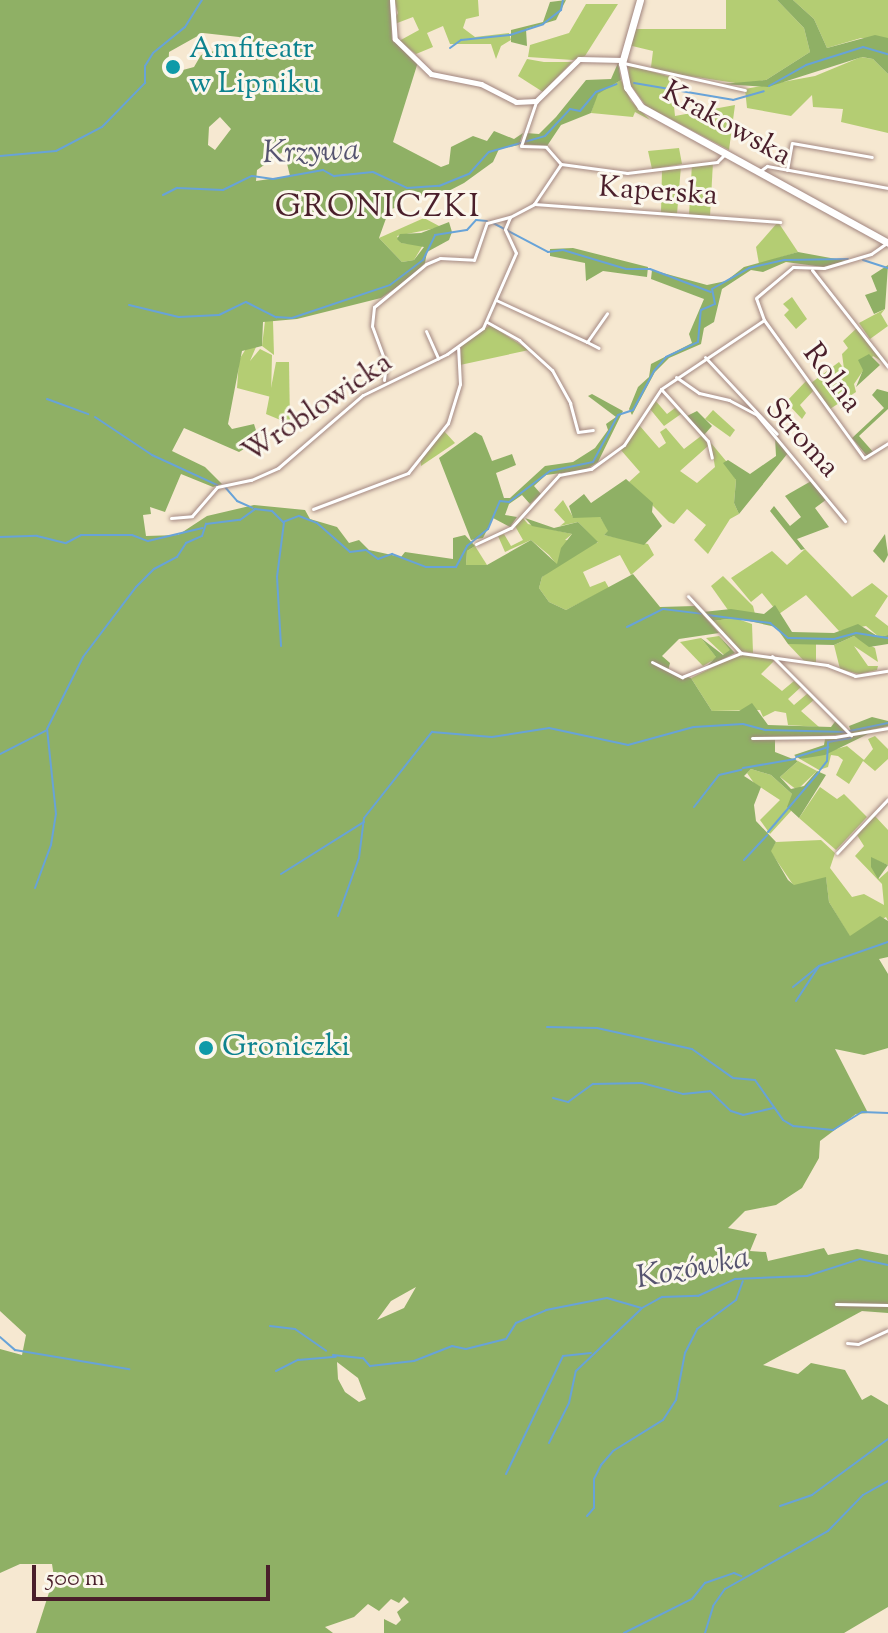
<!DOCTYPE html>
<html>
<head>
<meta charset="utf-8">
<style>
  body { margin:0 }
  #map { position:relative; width:888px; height:1633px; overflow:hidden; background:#f6e8d1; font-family:"Sorts Mill Goudy",serif }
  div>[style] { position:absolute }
  .green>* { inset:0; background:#b4cd73 }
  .forest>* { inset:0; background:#8fb065 }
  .stream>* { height:2px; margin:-1px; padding:0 1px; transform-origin:1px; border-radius:1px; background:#68a3d8 }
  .roads { filter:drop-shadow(0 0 2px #a0847e) drop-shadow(0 0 2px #a0847e) }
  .street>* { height:3px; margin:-1.5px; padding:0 1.5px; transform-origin:1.5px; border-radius:1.5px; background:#fff }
  .secondary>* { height:5px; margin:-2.5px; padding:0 2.5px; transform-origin:2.5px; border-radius:2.5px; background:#fff }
  .primary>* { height:7px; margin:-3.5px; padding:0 3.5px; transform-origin:3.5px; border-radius:3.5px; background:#fff }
  .dots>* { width:22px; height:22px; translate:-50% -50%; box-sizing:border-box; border:4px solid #fbf7ec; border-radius:50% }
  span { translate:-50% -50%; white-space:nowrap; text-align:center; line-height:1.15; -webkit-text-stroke:6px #fbf7ec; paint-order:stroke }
  .culture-label { font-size:30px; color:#0d838f }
  .left { translate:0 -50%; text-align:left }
  .street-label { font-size:30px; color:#4a1f2b }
  .water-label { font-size:32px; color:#565470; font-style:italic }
  .neighbourhood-label { font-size:32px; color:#4a1f2b; letter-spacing:2px }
  .scale { position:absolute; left:32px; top:1565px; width:238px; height:36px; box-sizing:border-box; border:4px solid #4a1f2b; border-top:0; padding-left:10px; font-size:24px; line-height:28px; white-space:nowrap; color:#4a1f2b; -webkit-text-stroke:6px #fbf7ec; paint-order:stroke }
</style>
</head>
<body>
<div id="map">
  <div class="green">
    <div style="clip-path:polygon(394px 0,478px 0,479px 16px,466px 19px,463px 28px,475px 37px,509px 33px,511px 40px,501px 46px,496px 59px,491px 44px,450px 44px,443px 26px,427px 33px,433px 47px,416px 54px,399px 41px,419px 30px,413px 17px,392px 25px,398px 13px)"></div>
    <div style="clip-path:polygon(726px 0,777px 0,804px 28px,810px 52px,766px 80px,742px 84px,663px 72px,651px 67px,653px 51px,628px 45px,633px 29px,726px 29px)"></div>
    <div style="clip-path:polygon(793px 0,888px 0,888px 38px,861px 38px,827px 48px,814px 19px)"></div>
    <div style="clip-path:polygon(586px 4px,618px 4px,585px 56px,573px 60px,528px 57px,530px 45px,569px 33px)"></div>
    <div style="clip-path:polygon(861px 57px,873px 59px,888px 74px,888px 133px,841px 122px,843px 109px,813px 107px,812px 95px,791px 116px,747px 108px,745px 89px,815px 76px)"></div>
    <div style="clip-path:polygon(527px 59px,544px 62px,572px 62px,543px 92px,518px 76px)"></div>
    <div style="clip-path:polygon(628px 65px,671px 77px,675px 116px,735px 105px,729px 150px,646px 106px,630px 84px)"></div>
    <div style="clip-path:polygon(621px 80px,631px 101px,650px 120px,635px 112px,633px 117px,591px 113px,597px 94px)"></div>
    <div style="clip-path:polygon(679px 148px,682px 164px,652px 169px,648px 151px)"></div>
    <div style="clip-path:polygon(713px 162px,710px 216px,689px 215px,692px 164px)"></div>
    <div style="clip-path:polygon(681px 166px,677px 214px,661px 213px,662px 170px)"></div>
    <div style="clip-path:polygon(424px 218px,441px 227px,397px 236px,401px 243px,423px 245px,414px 260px,402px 262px,379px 238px)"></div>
    <div style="clip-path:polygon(778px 222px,798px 252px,759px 264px,756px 247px)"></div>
    <div style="clip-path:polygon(792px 297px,807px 319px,796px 329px,784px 315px,789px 310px,783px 304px)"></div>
    <div style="clip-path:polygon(885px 309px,881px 314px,888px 326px,870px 339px,859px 323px)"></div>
    <div style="clip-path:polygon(265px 321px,273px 321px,274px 355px,262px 346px)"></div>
    <div style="clip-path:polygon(490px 325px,529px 350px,460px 365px,461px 346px)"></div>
    <div style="clip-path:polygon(858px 327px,883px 362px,873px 356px,854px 384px,856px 392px,830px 409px,811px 383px,839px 362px,844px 369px,842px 354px,848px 348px,843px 341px)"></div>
    <div style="clip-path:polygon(247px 347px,256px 347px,250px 361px,260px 349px,272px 355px,271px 397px,237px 388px,239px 360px)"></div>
    <div style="clip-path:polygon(276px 362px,289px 362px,290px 424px,266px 414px)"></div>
    <div style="clip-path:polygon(806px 381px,814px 390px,800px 405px,806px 413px,802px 419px,786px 402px)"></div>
    <div style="clip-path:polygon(654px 399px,667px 414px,675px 408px,681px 414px,664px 426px,650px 409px)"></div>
    <div style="clip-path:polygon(713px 410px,735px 430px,730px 437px,705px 419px)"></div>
    <div style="clip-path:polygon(639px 425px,659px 448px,666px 443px,660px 432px,666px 428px,684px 449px,701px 436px,706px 441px,708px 446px,680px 471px,697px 483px,715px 467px,711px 443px,726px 461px,736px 480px,734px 503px,739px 514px,730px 519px,708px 554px,694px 540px,706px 525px,687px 509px,674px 524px,669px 522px,629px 482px,640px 472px,620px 449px)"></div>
    <div style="clip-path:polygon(444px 431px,455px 443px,421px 466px,420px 456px)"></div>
    <div style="clip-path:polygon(563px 500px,573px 517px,600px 517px,609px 531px,604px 535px,648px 544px,654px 555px,631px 575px,620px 555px,583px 572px,590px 587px,605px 581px,609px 588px,566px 610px,549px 602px,539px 588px,542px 577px,557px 565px,549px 555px,531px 540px,505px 552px,498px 536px,504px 534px,511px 546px,523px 540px,515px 526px,522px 517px,528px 524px,572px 534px,565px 540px,598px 543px,578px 522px,560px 526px,565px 522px,554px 510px)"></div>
    <div style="clip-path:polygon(475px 546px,487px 565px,466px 565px,467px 551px)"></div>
    <div style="clip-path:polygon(805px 549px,852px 597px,872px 583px,888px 596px,875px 616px,888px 626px,888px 635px,879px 637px,866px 626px,839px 631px,806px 595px,779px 614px,762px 593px,751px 602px,731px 578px,772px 551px,787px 565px)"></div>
    <div style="clip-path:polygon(723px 576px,753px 606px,755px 614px,728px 610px,711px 586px)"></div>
    <div style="clip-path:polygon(735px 618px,752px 624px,753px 653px,741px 651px,713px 621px)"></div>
    <div style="clip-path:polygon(719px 636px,731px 650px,724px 655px,706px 638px)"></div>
    <div style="clip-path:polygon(854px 636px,875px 648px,878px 662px,854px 646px,868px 666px,878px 666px,877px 670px,859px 674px,840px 669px,834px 645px)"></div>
    <div style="clip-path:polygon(701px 638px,717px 658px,703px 666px,680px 642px)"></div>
    <div style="clip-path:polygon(803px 643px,816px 644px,816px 663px,805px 662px,788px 644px)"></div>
    <div style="clip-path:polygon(740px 654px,771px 658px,774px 661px,761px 674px,782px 691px,794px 681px,801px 687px,788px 699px,794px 705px,808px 693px,815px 699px,801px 711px,819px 727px,788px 725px,786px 713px,775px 711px,763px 717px,760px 710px,712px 711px,691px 678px)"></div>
    <div style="clip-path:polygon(875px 736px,888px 749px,888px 759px,875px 771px,863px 761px,849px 784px,836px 775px,843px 760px,838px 756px,831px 755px,828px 767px,819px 770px,800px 759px,847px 746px,864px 760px,873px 749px,868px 739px)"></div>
    <div style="clip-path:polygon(798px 761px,817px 771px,797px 790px,780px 777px)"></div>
    <div style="clip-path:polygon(751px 769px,771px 775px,792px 794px,791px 811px,770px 834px,760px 820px,780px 800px,754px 783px,747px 773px)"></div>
    <div style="clip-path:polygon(820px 787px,837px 799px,844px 794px,867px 817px,836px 850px,799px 818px)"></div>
    <div style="clip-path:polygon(874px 815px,888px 830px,888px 865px,871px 858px,879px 879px,888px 871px,888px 921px,886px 917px,850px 937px,829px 902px,826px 878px,794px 886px,770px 851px,776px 842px,821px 840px,835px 853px,830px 868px,852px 897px,864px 894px,884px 905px,882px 884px,855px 856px,864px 846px,857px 835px)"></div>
  </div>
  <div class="forest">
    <div style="clip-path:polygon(evenodd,0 0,390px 0,392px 40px,418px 62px,393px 142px,441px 167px,449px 164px,451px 147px,473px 136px,487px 141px,494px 131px,514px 139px,523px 133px,519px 145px,499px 149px,493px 162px,464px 183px,439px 196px,403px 195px,400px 206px,389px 210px,379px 238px,402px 262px,414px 260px,424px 247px,401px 243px,397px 239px,400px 234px,421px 233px,449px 222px,452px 232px,449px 240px,427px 252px,425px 263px,406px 281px,381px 298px,297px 319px,263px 322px,262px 346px,242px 351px,228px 424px,232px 429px,254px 424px,259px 440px,239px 452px,184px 428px,172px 451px,205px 467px,222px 484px,213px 487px,181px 474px,165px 512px,150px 507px,151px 514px,143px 515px,146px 536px,178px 535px,207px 516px,254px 505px,305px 510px,310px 519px,337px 527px,349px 543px,359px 540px,369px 550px,401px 557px,405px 552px,453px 559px,453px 538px,465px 535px,475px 546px,467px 551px,466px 565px,487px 565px,531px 540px,557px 564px,561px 548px,572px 534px,532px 526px,525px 518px,554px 528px,578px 522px,598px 542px,542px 577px,539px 588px,549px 602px,566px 610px,633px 574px,660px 607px,695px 606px,719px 633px,679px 639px,662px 656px,670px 663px,668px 671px,691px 678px,712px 711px,739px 711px,752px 703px,768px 725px,831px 727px,837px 719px,849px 734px,775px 739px,775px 752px,798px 761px,780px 777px,791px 789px,804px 786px,817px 771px,826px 775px,799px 818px,787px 807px,792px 794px,771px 775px,751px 769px,744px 776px,761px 787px,754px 805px,756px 821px,776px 842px,771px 851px,788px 880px,794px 885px,826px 877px,829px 902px,850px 936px,880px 916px,888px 921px,888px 957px,879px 959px,888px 974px,888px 1048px,864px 1055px,835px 1049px,868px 1113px,856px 1114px,820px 1141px,819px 1158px,802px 1188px,776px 1205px,745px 1211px,728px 1228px,757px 1234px,750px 1251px,766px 1252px,768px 1261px,824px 1248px,828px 1255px,857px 1249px,888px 1255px,888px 1313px,862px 1311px,763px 1365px,798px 1374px,811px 1363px,845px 1370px,862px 1400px,871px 1395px,888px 1405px,888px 1607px,844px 1633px,384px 1633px,384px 1619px,396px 1625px,401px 1620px,397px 1612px,409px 1602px,404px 1597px,399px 1603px,391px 1599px,379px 1611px,368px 1604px,354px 1617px,325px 1627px,333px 1633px,36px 1633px,54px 1577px,52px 1564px,20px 1564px,0 1573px,0 1349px,22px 1355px,26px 1335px,0 1311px,0 0,203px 33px,239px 37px,252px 42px,254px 51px,248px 56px,217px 50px,201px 55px,194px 67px,168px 74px,169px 52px,203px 33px,0 0,220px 117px,231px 129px,215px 150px,208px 145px,209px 127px,220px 117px,0 0,284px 151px,290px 176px,256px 181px,257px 170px,284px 151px,0 0,416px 1287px,404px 1308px,377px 1320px,391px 1301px,416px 1287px,0 0,337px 1362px,358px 1378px,366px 1399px,359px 1402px,345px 1392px,338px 1379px,337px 1362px)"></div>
    <div style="clip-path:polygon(566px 0,556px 20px,526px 29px,527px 46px,511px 42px,511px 30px,543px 22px,550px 2px)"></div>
    <div style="clip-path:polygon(777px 0,793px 0,814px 19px,827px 48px,875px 35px,888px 38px,888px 74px,873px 59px,862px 57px,768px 87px,722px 84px,766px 80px,810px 52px,804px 28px)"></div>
    <div style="clip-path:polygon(618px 63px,621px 80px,598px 94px,591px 113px,561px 125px,547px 146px,522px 144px,526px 133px,539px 134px,556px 117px,586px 80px,611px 79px)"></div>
    <div style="clip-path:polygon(573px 248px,648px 267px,647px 277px,603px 271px,586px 281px,585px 263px,550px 256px,550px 249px)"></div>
    <div style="clip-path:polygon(798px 252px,847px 261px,823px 267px,786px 262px,763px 272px,751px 270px,722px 289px,714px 322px,704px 328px,701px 344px,669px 358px,655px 372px,632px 415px,629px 409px,638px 387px,649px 377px,651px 364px,692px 343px,689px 334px,704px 299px,651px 279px,652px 270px,707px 285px,726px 281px,744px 267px)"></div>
    <div style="clip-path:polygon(888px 265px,885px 309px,874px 314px,865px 295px,877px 291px,871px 276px)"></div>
    <div style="clip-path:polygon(869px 354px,880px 365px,856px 387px,863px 370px,858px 360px)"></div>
    <div style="clip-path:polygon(877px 389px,888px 392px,888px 409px,859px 436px,874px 453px,868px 457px,852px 438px,884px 408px,872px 395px)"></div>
    <div style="clip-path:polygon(592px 394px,623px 411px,598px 462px,585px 470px,546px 475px,534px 486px,541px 494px,530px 504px,522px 495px,509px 504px,505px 515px,517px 517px,510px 527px,493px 518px,483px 538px,471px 540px,439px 458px,475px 432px,482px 436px,492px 461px,512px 454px,516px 465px,496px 473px,504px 498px,510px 498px,545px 466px,573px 462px,595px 448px,608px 430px,606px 424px,616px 417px,588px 396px)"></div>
    <div style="clip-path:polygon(697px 411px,712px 426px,704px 435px,687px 416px)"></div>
    <div style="clip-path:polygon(775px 437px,788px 453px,739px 514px,734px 503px,736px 480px,723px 463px,728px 460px,750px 474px,776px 456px)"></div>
    <div style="clip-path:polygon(626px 479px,653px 503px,652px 512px,662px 526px,644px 545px,604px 535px,608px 531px,600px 517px,573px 518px,569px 506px,584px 494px,591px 503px)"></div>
    <div style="clip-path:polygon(813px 480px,827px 499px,815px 508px,829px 527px,797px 539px,805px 549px,801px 550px,770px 511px,774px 506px,790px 526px,801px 517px,785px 496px)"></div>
    <div style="clip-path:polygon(885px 534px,888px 555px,884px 563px,873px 551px)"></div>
    <div style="clip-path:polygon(775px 605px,792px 632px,834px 633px,858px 624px,879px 637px,888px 635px,888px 644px,869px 647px,854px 636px,834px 645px,788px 644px,776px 627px,735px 618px,713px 621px,703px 612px,731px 609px,764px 614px)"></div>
    <div style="clip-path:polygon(719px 636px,735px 653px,705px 668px,716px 657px,701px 638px,723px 655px,730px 650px)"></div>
    <div style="clip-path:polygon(872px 717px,888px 721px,888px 726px,852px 734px,849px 726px)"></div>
    <div style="clip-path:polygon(872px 732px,825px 755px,800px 759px,794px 755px,824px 745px,825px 739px)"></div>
    <div style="clip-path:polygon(871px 857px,888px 865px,878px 879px,871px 867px)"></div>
  </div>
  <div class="stream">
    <div style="left:450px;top:48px;width:14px;rotate:-36deg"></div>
    <div style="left:461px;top:40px;width:49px;rotate:-5.8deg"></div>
    <div style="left:510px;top:35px;width:35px;rotate:-18deg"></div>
    <div style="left:543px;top:24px;width:23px;rotate:-38deg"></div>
    <div style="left:561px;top:10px;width:10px;rotate:-79deg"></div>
    <div style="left:634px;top:83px;width:100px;rotate:9.7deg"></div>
    <div style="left:733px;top:100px;width:32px;rotate:-16deg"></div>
    <div style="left:769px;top:86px;width:43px;rotate:-29.6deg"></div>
    <div style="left:806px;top:65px;width:60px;rotate:-17.5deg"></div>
    <div style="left:863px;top:47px;width:26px;rotate:16deg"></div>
    <div style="left:0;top:156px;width:56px;rotate:-5.1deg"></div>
    <div style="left:56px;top:151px;width:52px;rotate:-27.6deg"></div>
    <div style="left:102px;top:127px;width:62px;rotate:-45.7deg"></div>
    <div style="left:145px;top:83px;width:17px;rotate:-90deg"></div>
    <div style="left:145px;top:66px;width:15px;rotate:-58deg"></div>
    <div style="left:153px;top:53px;width:41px;rotate:-39.1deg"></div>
    <div style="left:185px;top:27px;width:32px;rotate:-58deg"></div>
    <div style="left:163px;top:195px;width:16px;rotate:-27deg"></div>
    <div style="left:177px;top:188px;width:46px;rotate:2.5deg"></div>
    <div style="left:223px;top:190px;width:32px;rotate:-26deg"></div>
    <div style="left:252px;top:176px;width:21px;rotate:8deg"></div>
    <div style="left:273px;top:179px;width:51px;rotate:-10.2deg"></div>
    <div style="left:323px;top:170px;width:13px;rotate:29deg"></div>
    <div style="left:334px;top:176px;width:39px;rotate:-6deg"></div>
    <div style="left:373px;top:172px;width:38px;rotate:25deg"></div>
    <div style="left:407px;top:188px;width:32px;rotate:-4deg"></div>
    <div style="left:439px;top:186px;width:32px;rotate:-22deg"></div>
    <div style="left:469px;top:174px;width:30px;rotate:-48deg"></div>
    <div style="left:489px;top:152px;width:58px;rotate:-15.9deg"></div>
    <div style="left:545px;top:136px;width:37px;rotate:-47deg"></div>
    <div style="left:570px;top:109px;width:10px;rotate:11deg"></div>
    <div style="left:580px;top:111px;width:25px;rotate:-50deg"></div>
    <div style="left:596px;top:92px;width:22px;rotate:-21deg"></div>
    <div style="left:493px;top:223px;width:62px;rotate:27.8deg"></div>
    <div style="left:548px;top:252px;width:15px;rotate:-8deg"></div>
    <div style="left:563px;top:250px;width:66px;rotate:16.8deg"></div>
    <div style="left:626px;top:269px;width:24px"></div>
    <div style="left:650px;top:269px;width:65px;rotate:20.7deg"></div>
    <div style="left:863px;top:260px;width:26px;rotate:18deg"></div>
    <div style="left:129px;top:305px;width:51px;rotate:13.5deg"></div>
    <div style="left:179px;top:317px;width:40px;rotate:-2.9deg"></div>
    <div style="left:219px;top:315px;width:30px;rotate:-26deg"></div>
    <div style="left:246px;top:302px;width:34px;rotate:27deg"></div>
    <div style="left:276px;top:317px;width:16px;rotate:4deg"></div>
    <div style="left:292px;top:318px;width:103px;rotate:-18.6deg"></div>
    <div style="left:390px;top:285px;width:41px;rotate:-37.1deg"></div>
    <div style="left:423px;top:260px;width:28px;rotate:-64deg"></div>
    <div style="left:435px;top:235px;width:32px;rotate:-9deg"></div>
    <div style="left:467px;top:230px;width:13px;rotate:-48deg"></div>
    <div style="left:476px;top:220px;width:11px;rotate:5deg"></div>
    <div style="left:47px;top:399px;width:44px;rotate:20.1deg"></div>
    <div style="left:95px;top:417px;width:69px;rotate:33.7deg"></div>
    <div style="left:152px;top:455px;width:72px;rotate:24.8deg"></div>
    <div style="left:225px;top:487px;width:18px;rotate:49deg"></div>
    <div style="left:237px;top:501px;width:17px;rotate:24deg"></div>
    <div style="left:0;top:537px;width:37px;rotate:-2deg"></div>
    <div style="left:37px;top:536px;width:30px;rotate:14deg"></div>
    <div style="left:66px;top:543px;width:17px;rotate:-28deg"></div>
    <div style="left:81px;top:535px;width:51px"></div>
    <div style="left:132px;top:535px;width:17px;rotate:21deg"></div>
    <div style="left:148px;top:541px;width:56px;rotate:-13.5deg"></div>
    <div style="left:707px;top:615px;width:64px;rotate:7.2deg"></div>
    <div style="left:770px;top:623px;width:23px;rotate:40deg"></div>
    <div style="left:788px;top:638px;width:46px;rotate:1.2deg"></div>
    <div style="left:834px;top:639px;width:23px;rotate:-15deg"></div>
    <div style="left:856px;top:633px;width:32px;rotate:9deg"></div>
    <div style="left:627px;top:627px;width:40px;rotate:-26.6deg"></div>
    <div style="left:663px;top:609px;width:38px;rotate:7deg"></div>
    <div style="left:281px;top:646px;width:69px;rotate:-93.3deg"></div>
    <div style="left:277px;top:577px;width:55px;rotate:-82.7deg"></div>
    <div style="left:0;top:754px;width:51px;rotate:-27.1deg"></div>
    <div style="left:796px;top:757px;width:34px;rotate:-17deg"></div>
    <div style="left:743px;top:768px;width:53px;rotate:-9.8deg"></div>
    <div style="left:820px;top:770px;width:11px;rotate:-52deg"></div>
    <div style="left:827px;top:761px;width:19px;rotate:-87deg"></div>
    <div style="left:828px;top:742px;width:23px;rotate:-10deg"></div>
    <div style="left:694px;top:807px;width:41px;rotate:-52deg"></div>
    <div style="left:719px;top:775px;width:23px;rotate:-13deg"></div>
    <div style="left:768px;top:832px;width:79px;rotate:-49.6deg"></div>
    <div style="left:744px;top:860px;width:34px;rotate:-47deg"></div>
    <div style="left:281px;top:874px;width:98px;rotate:-32.1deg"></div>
    <div style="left:35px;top:888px;width:46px;rotate:-69.6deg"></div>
    <div style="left:51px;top:845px;width:31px;rotate:-81deg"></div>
    <div style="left:56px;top:814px;width:85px;rotate:-96deg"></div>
    <div style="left:47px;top:729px;width:80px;rotate:-63.4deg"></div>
    <div style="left:83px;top:657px;width:88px;rotate:-52.9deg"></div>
    <div style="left:136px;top:587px;width:25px;rotate:-45deg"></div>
    <div style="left:154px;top:569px;width:26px;rotate:-28deg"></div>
    <div style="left:177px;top:557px;width:17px;rotate:-57deg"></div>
    <div style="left:186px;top:543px;width:17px;rotate:-24deg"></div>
    <div style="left:202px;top:536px;width:13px;rotate:-72deg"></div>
    <div style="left:206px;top:524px;width:34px;rotate:-7deg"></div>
    <div style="left:240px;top:520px;width:19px;rotate:-36deg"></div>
    <div style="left:255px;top:509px;width:17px;rotate:7deg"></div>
    <div style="left:272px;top:511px;width:16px;rotate:45deg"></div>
    <div style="left:283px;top:522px;width:17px;rotate:-21deg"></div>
    <div style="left:299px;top:516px;width:19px;rotate:21deg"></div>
    <div style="left:317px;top:523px;width:44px;rotate:41.3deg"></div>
    <div style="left:350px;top:552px;width:16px;rotate:-7deg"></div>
    <div style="left:366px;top:550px;width:15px;rotate:37deg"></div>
    <div style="left:378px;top:559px;width:15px;rotate:-20deg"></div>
    <div style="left:392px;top:554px;width:36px;rotate:21deg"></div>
    <div style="left:426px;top:567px;width:30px"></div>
    <div style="left:456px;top:567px;width:24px;rotate:-62deg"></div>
    <div style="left:467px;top:546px;width:27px;rotate:-39deg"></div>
    <div style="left:488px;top:529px;width:30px;rotate:-67deg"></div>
    <div style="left:500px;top:501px;width:9px;rotate:6deg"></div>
    <div style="left:509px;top:502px;width:51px;rotate:-37.1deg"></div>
    <div style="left:550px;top:471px;width:44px;rotate:-11.8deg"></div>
    <div style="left:593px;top:462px;width:53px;rotate:-62deg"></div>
    <div style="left:618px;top:415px;width:16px;rotate:-18deg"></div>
    <div style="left:633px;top:410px;width:44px;rotate:-61.7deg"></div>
    <div style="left:654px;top:371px;width:18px;rotate:-49deg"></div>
    <div style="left:666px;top:357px;width:35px;rotate:-25deg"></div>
    <div style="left:698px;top:342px;width:32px;rotate:-85deg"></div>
    <div style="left:701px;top:310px;width:15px;rotate:-23deg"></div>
    <div style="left:715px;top:304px;width:15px;rotate:-101deg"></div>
    <div style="left:712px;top:289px;width:43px;rotate:-29.6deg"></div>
    <div style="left:749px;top:268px;width:37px;rotate:-13deg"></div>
    <div style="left:785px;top:260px;width:63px;rotate:-0.9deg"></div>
    <div style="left:338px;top:916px;width:62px;rotate:-70.1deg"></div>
    <div style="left:359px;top:858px;width:40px;rotate:-82.9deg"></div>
    <div style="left:364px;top:818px;width:110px;rotate:-51.7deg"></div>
    <div style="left:432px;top:732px;width:60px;rotate:4.8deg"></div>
    <div style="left:492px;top:737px;width:58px;rotate:-9deg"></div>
    <div style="left:549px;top:728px;width:81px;rotate:12.1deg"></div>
    <div style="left:628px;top:745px;width:68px;rotate:-15.3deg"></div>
    <div style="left:694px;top:727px;width:49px;rotate:-3.5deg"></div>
    <div style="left:743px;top:724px;width:24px;rotate:15deg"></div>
    <div style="left:766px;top:730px;width:79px;rotate:1.5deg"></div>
    <div style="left:845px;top:732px;width:44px;rotate:-11.8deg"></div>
    <div style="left:793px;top:987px;width:33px;rotate:-39deg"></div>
    <div style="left:819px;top:966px;width:73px;rotate:-19.2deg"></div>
    <div style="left:796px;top:1001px;width:42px;rotate:-56.7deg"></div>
    <div style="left:547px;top:1027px;width:50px;rotate:1.1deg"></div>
    <div style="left:597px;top:1028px;width:97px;rotate:12.5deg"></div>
    <div style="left:692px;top:1049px;width:50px;rotate:35.3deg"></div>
    <div style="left:733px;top:1078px;width:22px;rotate:5deg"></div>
    <div style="left:755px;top:1080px;width:49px;rotate:55deg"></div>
    <div style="left:783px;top:1120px;width:12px;rotate:31deg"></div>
    <div style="left:793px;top:1126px;width:40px;rotate:5.7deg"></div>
    <div style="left:833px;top:1130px;width:34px;rotate:-32deg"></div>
    <div style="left:862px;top:1112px;width:26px;rotate:2deg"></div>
    <div style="left:553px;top:1098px;width:16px;rotate:15deg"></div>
    <div style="left:568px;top:1102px;width:31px;rotate:-36deg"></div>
    <div style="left:593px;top:1084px;width:49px;rotate:-1.2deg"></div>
    <div style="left:642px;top:1083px;width:42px;rotate:15deg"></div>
    <div style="left:683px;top:1094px;width:27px;rotate:-6deg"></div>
    <div style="left:710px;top:1091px;width:29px;rotate:44deg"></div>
    <div style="left:731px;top:1111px;width:13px;rotate:18deg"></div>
    <div style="left:743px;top:1115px;width:31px;rotate:-13deg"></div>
    <div style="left:270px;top:1326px;width:25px;rotate:7deg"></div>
    <div style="left:295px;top:1329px;width:38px;rotate:35deg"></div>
    <div style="left:0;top:1337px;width:20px;rotate:41deg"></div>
    <div style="left:15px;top:1350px;width:116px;rotate:9.5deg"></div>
    <div style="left:333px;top:1355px;width:30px;rotate:6deg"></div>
    <div style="left:363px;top:1358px;width:11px;rotate:49deg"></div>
    <div style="left:370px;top:1366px;width:44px;rotate:-6.5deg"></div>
    <div style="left:414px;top:1361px;width:41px;rotate:-21.5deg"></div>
    <div style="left:452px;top:1346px;width:14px;rotate:12deg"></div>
    <div style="left:466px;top:1349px;width:41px;rotate:-14deg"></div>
    <div style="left:506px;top:1339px;width:19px;rotate:-58deg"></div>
    <div style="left:516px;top:1323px;width:33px;rotate:-23deg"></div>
    <div style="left:546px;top:1310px;width:62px;rotate:-11.1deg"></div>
    <div style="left:607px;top:1298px;width:36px;rotate:16deg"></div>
    <div style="left:642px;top:1308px;width:23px;rotate:-29deg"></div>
    <div style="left:662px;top:1297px;width:36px;rotate:-2deg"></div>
    <div style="left:698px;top:1296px;width:41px;rotate:-24.7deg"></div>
    <div style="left:735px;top:1279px;width:72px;rotate:-2.4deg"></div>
    <div style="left:807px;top:1276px;width:56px;rotate:-17.8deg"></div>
    <div style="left:860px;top:1259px;width:29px;rotate:12deg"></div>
    <div style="left:276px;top:1371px;width:25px;rotate:-27deg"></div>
    <div style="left:298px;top:1360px;width:38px;rotate:-5deg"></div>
    <div style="left:549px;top:1443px;width:45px;rotate:-63.4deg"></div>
    <div style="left:569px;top:1403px;width:33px;rotate:-78deg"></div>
    <div style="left:576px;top:1371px;width:90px;rotate:-43.6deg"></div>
    <div style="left:506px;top:1474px;width:131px;rotate:-64.2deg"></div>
    <div style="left:563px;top:1356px;width:28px;rotate:-6deg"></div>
    <div style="left:780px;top:1506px;width:34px;rotate:-19deg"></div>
    <div style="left:812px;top:1495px;width:94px;rotate:-36.4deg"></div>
    <div style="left:587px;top:1516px;width:11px;rotate:-49deg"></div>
    <div style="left:594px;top:1508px;width:29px;rotate:-90deg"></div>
    <div style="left:594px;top:1479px;width:16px;rotate:-63deg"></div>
    <div style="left:601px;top:1465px;width:18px;rotate:-49deg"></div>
    <div style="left:613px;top:1451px;width:59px;rotate:-31.8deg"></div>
    <div style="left:663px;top:1420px;width:24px;rotate:-57deg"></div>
    <div style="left:676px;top:1400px;width:48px;rotate:-79.2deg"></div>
    <div style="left:685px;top:1353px;width:27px;rotate:-63deg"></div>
    <div style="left:697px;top:1329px;width:49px;rotate:-36.6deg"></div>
    <div style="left:736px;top:1300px;width:20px;rotate:-70deg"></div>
    <div style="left:624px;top:1633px;width:76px;rotate:-26.6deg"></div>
    <div style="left:692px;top:1599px;width:21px;rotate:-51deg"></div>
    <div style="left:705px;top:1583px;width:31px;rotate:-19deg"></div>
    <div style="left:734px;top:1573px;width:8px;rotate:23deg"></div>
    <div style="left:705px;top:1633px;width:28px;rotate:-73deg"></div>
    <div style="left:713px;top:1606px;width:21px;rotate:-55deg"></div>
    <div style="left:725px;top:1589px;width:118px;rotate:-29.4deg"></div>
    <div style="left:828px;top:1531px;width:50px;rotate:-45.8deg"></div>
    <div style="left:863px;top:1495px;width:29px;rotate:-29deg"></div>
  </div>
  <div class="roads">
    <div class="street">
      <div style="left:624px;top:63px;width:124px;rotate:12.6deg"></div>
      <div style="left:536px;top:102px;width:46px;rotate:108.8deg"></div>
      <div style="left:521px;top:146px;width:25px;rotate:2deg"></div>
      <div style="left:546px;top:147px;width:23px;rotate:49deg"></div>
      <div style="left:561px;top:164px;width:67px;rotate:7.8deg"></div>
      <div style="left:627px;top:173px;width:91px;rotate:-7deg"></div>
      <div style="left:717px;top:162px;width:10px;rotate:-45deg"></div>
      <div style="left:787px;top:170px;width:27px;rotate:-80deg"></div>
      <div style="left:792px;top:143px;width:81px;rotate:9.9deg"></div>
      <div style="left:760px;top:171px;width:9px;rotate:-36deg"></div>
      <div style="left:767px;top:166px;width:123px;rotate:10.3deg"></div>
      <div style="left:534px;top:204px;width:247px;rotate:4.2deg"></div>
      <div style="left:812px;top:270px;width:123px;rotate:51.9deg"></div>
      <div style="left:496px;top:300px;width:100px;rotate:24.8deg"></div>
      <div style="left:587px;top:342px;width:35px;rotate:-55deg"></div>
      <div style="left:764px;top:320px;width:170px;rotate:54.1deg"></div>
      <div style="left:864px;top:458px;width:28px;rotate:-32deg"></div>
      <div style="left:487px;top:322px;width:37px;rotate:29deg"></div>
      <div style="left:519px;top:340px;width:45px;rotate:42.3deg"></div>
      <div style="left:552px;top:370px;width:38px;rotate:61deg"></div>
      <div style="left:570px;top:403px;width:30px;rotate:75deg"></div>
      <div style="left:578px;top:432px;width:15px;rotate:-8deg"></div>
      <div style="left:426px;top:331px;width:30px;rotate:66deg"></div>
      <div style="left:587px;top:342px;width:13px;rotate:27deg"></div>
      <div style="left:705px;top:357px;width:105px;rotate:46.9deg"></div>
      <div style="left:676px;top:377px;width:28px;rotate:35deg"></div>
      <div style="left:699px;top:393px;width:31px;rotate:13deg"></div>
      <div style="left:729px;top:400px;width:32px;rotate:28deg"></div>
      <div style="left:757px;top:415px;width:138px;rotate:50.3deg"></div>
      <div style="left:384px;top:380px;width:16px;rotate:-83deg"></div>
      <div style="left:386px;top:364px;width:40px;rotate:-110.2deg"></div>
      <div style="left:372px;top:326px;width:19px;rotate:-84deg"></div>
      <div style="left:374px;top:307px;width:67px;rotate:-39.6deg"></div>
      <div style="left:426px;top:264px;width:15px;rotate:-23deg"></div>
      <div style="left:440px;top:258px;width:34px;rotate:3deg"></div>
      <div style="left:474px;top:260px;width:39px;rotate:-71deg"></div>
      <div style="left:487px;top:223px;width:24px;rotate:-15deg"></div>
      <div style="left:661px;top:389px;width:70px;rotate:47.9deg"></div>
      <div style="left:708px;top:441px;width:17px;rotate:77deg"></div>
      <div style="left:313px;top:509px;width:102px;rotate:-20.8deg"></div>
      <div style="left:408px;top:473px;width:64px;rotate:-51.3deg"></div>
      <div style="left:448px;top:423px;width:41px;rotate:-72.9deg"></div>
      <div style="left:460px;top:384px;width:36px;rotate:-93deg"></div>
      <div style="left:171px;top:518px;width:21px;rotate:-5deg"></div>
      <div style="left:192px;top:516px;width:38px;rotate:-49deg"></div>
      <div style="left:217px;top:487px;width:35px;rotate:-12deg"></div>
      <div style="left:251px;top:480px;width:30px;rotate:-24deg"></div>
      <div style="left:278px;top:468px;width:112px;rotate:-40.7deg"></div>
      <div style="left:363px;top:395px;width:93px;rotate:-26deg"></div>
      <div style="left:447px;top:354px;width:44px;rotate:-35.8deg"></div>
      <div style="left:483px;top:328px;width:82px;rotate:-66.3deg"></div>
      <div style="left:516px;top:253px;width:26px;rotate:-115deg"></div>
      <div style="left:505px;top:229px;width:13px;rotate:-67deg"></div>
      <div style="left:510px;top:217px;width:27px;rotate:-28deg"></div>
      <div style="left:534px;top:204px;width:48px;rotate:-56deg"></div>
      <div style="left:476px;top:544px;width:38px;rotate:-25deg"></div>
      <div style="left:511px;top:528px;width:72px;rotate:-47.8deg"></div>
      <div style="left:559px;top:475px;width:33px;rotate:-11deg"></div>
      <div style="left:591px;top:469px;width:41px;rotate:-36deg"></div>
      <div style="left:624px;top:445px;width:67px;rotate:-56.5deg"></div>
      <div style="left:661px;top:389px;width:124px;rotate:-33.8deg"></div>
      <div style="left:764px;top:320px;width:23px;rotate:-110deg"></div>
      <div style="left:756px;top:298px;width:48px;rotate:-40deg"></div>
      <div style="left:793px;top:267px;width:31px;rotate:2deg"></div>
      <div style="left:824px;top:268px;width:49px;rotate:-16.6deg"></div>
      <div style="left:871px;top:254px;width:21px;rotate:-35deg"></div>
      <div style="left:688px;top:596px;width:78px;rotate:47.1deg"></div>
      <div style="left:772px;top:656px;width:112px;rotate:45deg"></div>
      <div style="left:652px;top:662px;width:34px;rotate:27deg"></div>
      <div style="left:682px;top:677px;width:64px;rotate:-22.1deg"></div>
      <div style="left:741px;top:653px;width:87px;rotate:7.9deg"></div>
      <div style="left:827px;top:665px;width:30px;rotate:21deg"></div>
      <div style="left:855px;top:676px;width:33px;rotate:-9deg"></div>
      <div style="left:752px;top:738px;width:83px;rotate:-0.7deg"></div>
      <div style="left:835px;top:737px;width:54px;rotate:-9.6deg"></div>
      <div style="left:837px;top:853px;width:74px;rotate:-46.6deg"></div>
      <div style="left:836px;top:1304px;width:52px;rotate:1.1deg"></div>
      <div style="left:847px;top:1343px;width:11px;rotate:5deg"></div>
      <div style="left:858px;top:1344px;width:33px;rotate:-25deg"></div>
    </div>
    <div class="secondary">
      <div style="left:392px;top:0;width:39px;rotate:86deg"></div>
      <div style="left:395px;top:39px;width:50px;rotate:44.2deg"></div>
      <div style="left:431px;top:74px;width:51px;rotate:11.3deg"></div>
      <div style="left:481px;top:84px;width:39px;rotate:27deg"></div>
      <div style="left:516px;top:102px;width:20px;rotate:-3deg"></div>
      <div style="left:536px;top:101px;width:60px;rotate:-44.3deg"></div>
      <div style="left:579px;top:59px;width:43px;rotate:1.3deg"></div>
    </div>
    <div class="primary">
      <div style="left:640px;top:0;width:66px;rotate:105.9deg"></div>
      <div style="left:622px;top:63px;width:25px;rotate:78deg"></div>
      <div style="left:627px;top:87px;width:24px;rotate:55deg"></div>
      <div style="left:641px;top:107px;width:282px;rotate:28.8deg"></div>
    </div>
  </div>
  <div class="dots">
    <div style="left:173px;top:67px;background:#0f9aa8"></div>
    <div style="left:206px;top:1048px;background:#0f9aa8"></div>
  </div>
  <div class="culture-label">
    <span class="left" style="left:189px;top:67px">Amfiteatr<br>w Lipniku</span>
    <span class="left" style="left:222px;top:1048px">Groniczki</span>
  </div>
  <div class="street-label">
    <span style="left:726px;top:125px;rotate:29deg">Krakowska</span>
    <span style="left:658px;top:193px;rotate:4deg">Kaperska</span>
    <span style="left:831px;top:379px;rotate:53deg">Rolna</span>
    <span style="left:318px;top:409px;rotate:-34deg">Wróblowicka</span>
    <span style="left:801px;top:439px;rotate:48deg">Stroma</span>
  </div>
  <div class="water-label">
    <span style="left:311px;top:153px;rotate:-2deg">Krzywa</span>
    <span style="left:693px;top:1269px;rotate:-11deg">Kozówka</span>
  </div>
  <div class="neighbourhood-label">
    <span style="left:378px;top:208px">GRONICZKI</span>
  </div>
  <div class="scale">500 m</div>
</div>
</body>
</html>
